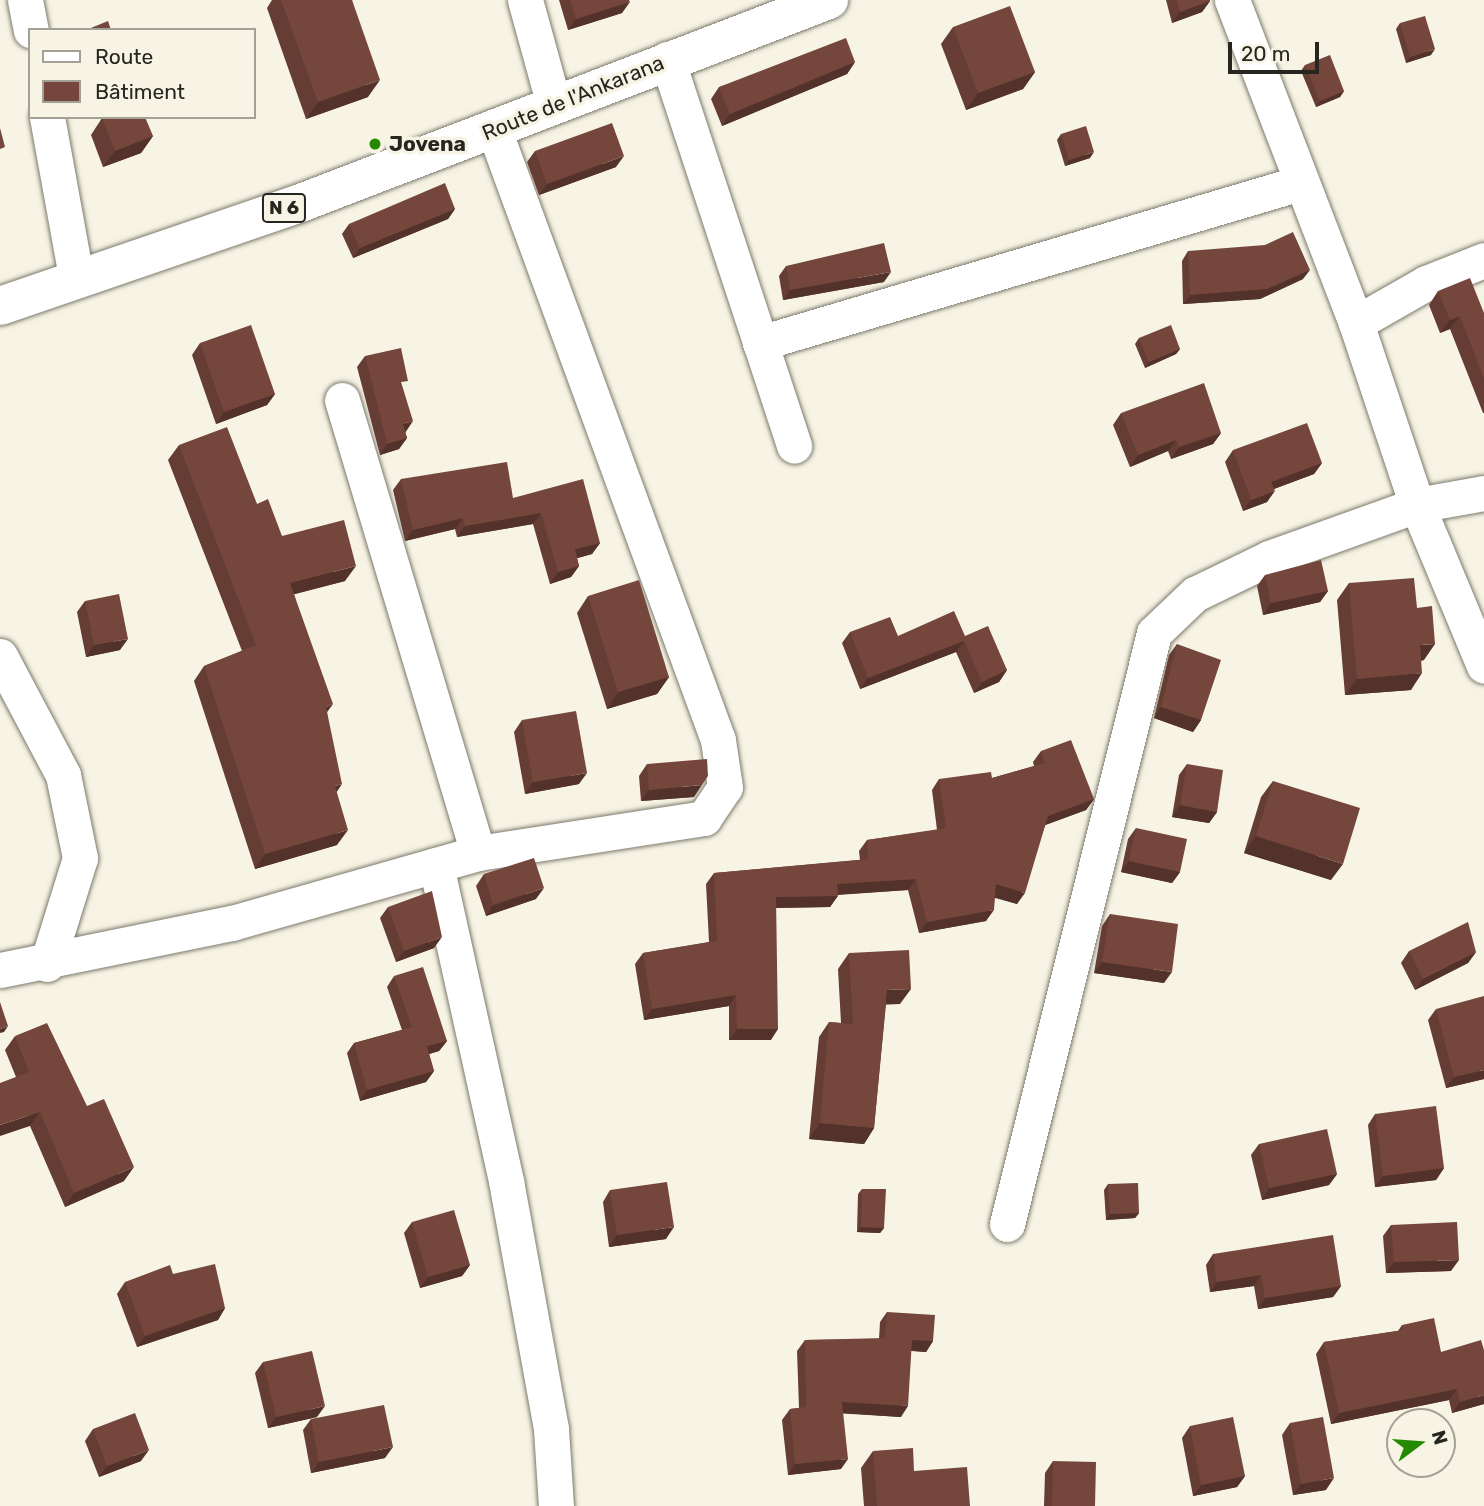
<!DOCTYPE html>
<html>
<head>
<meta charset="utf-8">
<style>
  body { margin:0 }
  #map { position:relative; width:1484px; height:1506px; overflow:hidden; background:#f7f4e5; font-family:Rubik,sans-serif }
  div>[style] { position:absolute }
  .roads { filter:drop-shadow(0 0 2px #7c7a6c) drop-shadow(0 0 2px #7c7a6c) }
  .minor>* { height:35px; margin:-17.5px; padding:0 17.5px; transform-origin:17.5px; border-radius:17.5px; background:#fff }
  .major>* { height:38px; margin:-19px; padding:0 19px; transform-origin:19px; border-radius:19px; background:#fff }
  .wall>* { inset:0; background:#653d34 }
  .shaded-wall>* { inset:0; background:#52322a }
  .building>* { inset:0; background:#75473c }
  .dots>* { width:19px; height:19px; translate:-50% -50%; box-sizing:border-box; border:4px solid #f7f4e5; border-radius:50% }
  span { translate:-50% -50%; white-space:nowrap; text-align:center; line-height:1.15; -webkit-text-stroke:7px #f7f4e5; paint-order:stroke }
  .shield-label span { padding:2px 5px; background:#f7f4e5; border:2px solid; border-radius:5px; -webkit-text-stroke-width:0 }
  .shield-label { font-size:19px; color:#26251f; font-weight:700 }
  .street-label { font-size:21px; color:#26251f }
  .poi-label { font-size:21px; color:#26251f; font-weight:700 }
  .left { translate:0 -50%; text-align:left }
  .legend { position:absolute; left:28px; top:28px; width:228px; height:91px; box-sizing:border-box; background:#f7f4e5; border:2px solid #a3a196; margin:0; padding:9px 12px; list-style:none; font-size:21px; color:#26251f }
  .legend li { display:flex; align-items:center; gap:14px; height:35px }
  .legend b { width:35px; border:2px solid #a3a196 }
  .north { position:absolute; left:1386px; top:1408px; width:70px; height:70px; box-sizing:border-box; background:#f7f4e5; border:2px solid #a3a196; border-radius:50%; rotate:74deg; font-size:19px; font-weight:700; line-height:28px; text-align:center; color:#26251f }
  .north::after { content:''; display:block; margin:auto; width:24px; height:32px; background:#248a00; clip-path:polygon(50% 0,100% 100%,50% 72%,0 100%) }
  .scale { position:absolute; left:1228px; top:42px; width:91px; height:32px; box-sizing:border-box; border:4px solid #26251f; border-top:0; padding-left:9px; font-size:21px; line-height:24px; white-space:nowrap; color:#26251f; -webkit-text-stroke:5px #f7f4e5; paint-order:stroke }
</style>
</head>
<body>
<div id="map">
  <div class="roads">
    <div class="minor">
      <div style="left:25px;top:0;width:31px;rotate:79deg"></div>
      <div style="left:525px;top:0;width:109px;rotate:74.6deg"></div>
      <div style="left:1232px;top:0;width:346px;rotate:69deg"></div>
      <div style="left:1356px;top:323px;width:192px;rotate:71.5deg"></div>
      <div style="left:1417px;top:505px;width:174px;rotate:67.4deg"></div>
      <div style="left:667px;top:59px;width:407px;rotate:71.8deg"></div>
      <div style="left:47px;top:117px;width:162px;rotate:79.7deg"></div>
      <div style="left:1356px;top:323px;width:81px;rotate:-29.7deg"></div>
      <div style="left:1426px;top:283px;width:62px;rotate:-21.6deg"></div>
      <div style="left:760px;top:343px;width:563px;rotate:-16.5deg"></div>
      <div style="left:342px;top:400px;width:473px;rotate:73.3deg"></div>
      <div style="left:0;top:656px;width:135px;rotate:62.1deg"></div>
      <div style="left:63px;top:775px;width:85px;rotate:78.4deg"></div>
      <div style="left:80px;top:858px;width:111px;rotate:107.3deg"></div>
      <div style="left:436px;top:865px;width:324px;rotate:77.5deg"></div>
      <div style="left:506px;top:1181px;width:252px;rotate:79.7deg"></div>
      <div style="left:551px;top:1429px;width:77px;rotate:86.3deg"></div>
      <div style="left:0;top:970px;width:237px;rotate:-11.5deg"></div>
      <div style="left:232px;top:923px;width:256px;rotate:-15.9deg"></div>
      <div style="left:478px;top:853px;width:229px;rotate:-8.8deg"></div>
      <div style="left:704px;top:818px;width:37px;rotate:-56deg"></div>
      <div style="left:725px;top:787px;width:48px;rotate:-98.5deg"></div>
      <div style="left:718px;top:740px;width:650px;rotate:-110.16deg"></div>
      <div style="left:1007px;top:1224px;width:609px;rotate:-76.03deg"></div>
      <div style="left:1154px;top:633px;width:57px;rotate:-43.6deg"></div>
      <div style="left:1195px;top:594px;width:82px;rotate:-25.9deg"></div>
      <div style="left:1269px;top:558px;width:157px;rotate:-19.7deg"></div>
      <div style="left:1417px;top:505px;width:68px;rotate:-10.2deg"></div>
    </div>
    <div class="major">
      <div style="left:0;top:306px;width:315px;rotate:-18.9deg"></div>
      <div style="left:298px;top:204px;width:569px;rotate:-21.02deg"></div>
    </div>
  </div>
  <div class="wall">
    <div style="clip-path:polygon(272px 0,352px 0,368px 97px,306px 119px,267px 8px)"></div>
    <div style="clip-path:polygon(559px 0,629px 0,622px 13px,568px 30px)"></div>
    <div style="clip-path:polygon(1166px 0,1210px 0,1210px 1px,1202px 12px,1172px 23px)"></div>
    <div style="clip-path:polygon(1400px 23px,1431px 55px,1406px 63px,1396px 29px)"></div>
    <div style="clip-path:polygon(953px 27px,1035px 72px,1023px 89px,966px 110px,941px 44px)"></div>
    <div style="clip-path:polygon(855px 62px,847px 74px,722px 126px,711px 99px,719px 87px)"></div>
    <div style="clip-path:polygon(1305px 65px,1344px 91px,1340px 97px,1316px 107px,1301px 71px)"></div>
    <div style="clip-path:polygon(102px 118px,153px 136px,141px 153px,103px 167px,91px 135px)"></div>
    <div style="clip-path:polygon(1061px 134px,1090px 158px,1065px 166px,1057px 140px)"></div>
    <div style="clip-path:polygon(535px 151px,616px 167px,539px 195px,527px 162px)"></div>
    <div style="clip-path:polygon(455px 209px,448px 219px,353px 258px,342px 234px,349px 224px)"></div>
    <div style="clip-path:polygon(1188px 251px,1303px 279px,1260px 299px,1183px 304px,1182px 261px)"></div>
    <div style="clip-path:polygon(786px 266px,884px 282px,783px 300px,779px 276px)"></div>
    <div style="clip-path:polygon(1438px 291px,1484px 313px,1484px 413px,1483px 413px,1450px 329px,1440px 333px,1429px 305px)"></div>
    <div style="clip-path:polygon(1139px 338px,1180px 349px,1176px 354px,1145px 368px,1135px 344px)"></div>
    <div style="clip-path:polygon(200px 343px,275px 394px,267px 405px,216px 424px,192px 355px)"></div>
    <div style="clip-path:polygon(365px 356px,403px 388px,405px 431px,407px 438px,399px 449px,380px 455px,357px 367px)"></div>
    <div style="clip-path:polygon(1121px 413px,1221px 433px,1213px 444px,1171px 459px,1168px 451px,1130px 467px,1113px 425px)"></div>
    <div style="clip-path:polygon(179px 445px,257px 504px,282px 536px,345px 581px,294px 594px,327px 712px,337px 845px,255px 869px,194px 681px,204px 666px,242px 651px,168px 460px)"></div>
    <div style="clip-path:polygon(1233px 450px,1322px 463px,1314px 474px,1274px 489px,1267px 502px,1243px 511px,1225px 462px)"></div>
    <div style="clip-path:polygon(401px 479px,513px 498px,600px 543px,592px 554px,577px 558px,579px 566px,571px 577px,550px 584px,533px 524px,457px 537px,455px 529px,405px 541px,393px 490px)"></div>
    <div style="clip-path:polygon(1265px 575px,1328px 591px,1320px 602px,1263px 615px,1257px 586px)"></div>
    <div style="clip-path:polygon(1349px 583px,1417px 608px,1424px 660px,1421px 661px,1411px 690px,1345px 695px,1337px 600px)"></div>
    <div style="clip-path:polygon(588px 596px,669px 677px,657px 694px,607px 709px,577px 613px)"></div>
    <div style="clip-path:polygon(85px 601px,120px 650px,86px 657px,77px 612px)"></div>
    <div style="clip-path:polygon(850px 632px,898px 636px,965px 636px,1007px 670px,999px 682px,974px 693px,956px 652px,860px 689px,842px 643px)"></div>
    <div style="clip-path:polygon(1177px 644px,1201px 720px,1193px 732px,1154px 718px,1169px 655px)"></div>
    <div style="clip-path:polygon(522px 720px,579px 784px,525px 794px,514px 732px)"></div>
    <div style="clip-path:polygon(1041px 751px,1094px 799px,1086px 810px,1045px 825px,1017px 904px,995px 897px,986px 921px,919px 933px,908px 890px,838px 895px,830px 907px,776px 908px,771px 1040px,729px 1040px,729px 1006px,644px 1020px,635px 964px,643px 953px,709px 942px,706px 884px,714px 873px,860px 860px,859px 851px,867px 840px,937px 830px,932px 790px,939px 779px,992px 778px,1034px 766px,1033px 762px)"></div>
    <div style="clip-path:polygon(647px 764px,694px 797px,641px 801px,639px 776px)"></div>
    <div style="clip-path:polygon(1187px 764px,1217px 812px,1209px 823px,1172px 817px,1179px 775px)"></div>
    <div style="clip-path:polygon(1273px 781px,1331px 880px,1244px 853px,1261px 797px)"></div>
    <div style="clip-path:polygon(1136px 828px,1180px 872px,1172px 883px,1121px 872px,1128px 839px)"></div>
    <div style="clip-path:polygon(484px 874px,536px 899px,486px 916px,476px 886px)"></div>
    <div style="clip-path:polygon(388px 907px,434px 948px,396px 962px,380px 918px)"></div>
    <div style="clip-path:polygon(1110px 914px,1164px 983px,1094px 973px,1102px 926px)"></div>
    <div style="clip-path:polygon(1409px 951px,1476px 952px,1468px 963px,1415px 990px,1401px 963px)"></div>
    <div style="clip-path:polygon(849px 953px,900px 1004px,886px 1004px,874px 1128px,864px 1144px,809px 1139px,819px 1037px,829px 1022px,841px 1023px,838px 969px)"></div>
    <div style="clip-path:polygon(394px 976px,447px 1041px,439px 1051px,429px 1054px,434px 1071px,426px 1082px,360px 1101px,347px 1053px,354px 1043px,402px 1030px,387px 987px)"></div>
    <div style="clip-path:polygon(1436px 1009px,1484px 1079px,1446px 1088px,1428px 1020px)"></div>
    <div style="clip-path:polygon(15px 1036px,124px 1181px,65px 1207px,30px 1126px,16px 1077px,5px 1050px)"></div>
    <div style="clip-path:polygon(1375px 1114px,1444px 1168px,1436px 1180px,1375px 1187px,1368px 1125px)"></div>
    <div style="clip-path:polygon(1259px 1144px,1337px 1174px,1329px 1185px,1262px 1200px,1251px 1155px)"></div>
    <div style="clip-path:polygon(1108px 1184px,1139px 1213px,1135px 1218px,1106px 1220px,1104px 1190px)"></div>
    <div style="clip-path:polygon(862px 1189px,884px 1228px,880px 1233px,857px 1232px,858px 1194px)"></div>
    <div style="clip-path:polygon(610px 1190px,666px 1239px,609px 1247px,603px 1202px)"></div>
    <div style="clip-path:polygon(412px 1222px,470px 1265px,462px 1276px,420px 1288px,404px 1233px)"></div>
    <div style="clip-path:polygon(1391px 1225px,1451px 1271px,1386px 1273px,1383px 1236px)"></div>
    <div style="clip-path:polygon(1213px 1254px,1341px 1286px,1333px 1297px,1258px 1309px,1254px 1286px,1210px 1292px,1206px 1265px)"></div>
    <div style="clip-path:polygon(125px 1282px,225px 1308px,218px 1320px,137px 1347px,117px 1294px)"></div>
    <div style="clip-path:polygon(887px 1312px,933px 1341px,926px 1352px,911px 1351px,901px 1417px,843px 1413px,841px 1469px,788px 1475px,782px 1420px,790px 1409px,799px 1408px,797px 1351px,805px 1340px,879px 1339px,880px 1322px)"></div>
    <div style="clip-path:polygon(1402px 1325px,1441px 1352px,1484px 1404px,1452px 1413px,1449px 1400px,1331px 1424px,1316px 1354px,1324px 1342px,1398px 1331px)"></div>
    <div style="clip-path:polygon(263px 1362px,317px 1417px,268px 1428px,255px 1373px)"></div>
    <div style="clip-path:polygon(311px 1419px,385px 1458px,311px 1473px,303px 1430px)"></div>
    <div style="clip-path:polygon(1290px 1423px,1326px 1490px,1293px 1495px,1282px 1435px)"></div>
    <div style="clip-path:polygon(1190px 1426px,1245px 1476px,1237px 1487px,1193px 1496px,1182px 1438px)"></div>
    <div style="clip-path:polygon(93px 1429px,141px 1461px,99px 1477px,85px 1441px)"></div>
    <div style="clip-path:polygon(873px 1451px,914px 1471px,970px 1506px,864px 1506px,861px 1468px)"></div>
    <div style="clip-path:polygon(1053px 1461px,1095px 1506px,1044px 1506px,1045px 1473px)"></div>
  </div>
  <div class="shaded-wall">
    <div style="clip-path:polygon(1210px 1px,1202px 12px,1172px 23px,1180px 12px)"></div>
    <div style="clip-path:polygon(630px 2px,622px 13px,568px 30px,576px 19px)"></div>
    <div style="clip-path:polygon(1435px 49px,1431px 55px,1406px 63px,1410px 57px)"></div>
    <div style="clip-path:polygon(855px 62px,847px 74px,722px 126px,730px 114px)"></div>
    <div style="clip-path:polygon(1035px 72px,1023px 89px,966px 110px,978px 93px)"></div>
    <div style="clip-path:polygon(380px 80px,368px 97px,306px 119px,318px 102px)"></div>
    <div style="clip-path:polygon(1344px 91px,1340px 97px,1316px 107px,1320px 101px)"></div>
    <div style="clip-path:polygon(153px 136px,141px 153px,103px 167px,115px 151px)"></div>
    <div style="clip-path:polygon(1094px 152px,1090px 158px,1065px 166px,1069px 160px)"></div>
    <div style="clip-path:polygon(624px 156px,616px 167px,539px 195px,547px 184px)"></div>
    <div style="clip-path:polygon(455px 209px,448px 219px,353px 258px,360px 248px)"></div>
    <div style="clip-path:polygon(1310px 270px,1303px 279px,1260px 299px,1183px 304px,1190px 295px)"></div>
    <div style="clip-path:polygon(891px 272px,884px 282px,783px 300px,790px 290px)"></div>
    <div style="clip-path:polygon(1460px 316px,1450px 329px,1440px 333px,1450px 320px)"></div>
    <div style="clip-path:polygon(1180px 349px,1176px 354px,1145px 368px,1149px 362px)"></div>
    <div style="clip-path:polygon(275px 394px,267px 405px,216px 424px,224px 412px)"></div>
    <div style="clip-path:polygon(413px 421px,405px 433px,403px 424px)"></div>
    <div style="clip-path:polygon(1221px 433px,1213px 444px,1171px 459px,1179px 447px)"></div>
    <div style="clip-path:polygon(407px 438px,399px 449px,380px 455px,387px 444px)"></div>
    <div style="clip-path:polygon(1176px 440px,1168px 451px,1130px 467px,1138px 455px)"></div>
    <div style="clip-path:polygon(1322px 463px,1314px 474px,1263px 493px,1271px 482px)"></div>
    <div style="clip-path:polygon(1275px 491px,1267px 502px,1243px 511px,1251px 500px)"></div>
    <div style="clip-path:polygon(541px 513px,533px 524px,457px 537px,465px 526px)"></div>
    <div style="clip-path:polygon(463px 518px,455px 529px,405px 541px,413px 530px)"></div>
    <div style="clip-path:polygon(600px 543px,592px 554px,567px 561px,575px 549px)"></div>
    <div style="clip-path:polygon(356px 566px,345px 581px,280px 598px,290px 583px)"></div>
    <div style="clip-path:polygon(579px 566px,571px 577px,550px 584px,558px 572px)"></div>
    <div style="clip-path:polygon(1328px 591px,1320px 602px,1263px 615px,1271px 603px)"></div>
    <div style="clip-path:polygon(128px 639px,120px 650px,86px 657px,94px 645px)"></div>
    <div style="clip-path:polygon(964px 641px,956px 652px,860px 689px,868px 678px)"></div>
    <div style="clip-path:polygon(1435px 644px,1424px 660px,1408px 662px,1420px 645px)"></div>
    <div style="clip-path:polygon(1007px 670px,999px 682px,974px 693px,982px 682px)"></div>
    <div style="clip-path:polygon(1422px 673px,1411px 690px,1345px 695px,1357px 679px)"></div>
    <div style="clip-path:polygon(669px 677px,657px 694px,607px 709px,618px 692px)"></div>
    <div style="clip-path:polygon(333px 704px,322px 719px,326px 707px)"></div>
    <div style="clip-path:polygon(1161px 707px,1201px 720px,1193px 732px,1154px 718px)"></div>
    <div style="clip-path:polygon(587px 773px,579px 784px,525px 794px,533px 782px)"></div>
    <div style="clip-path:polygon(342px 784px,332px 799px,335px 786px)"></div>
    <div style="clip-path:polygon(702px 785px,694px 797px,641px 801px,649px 790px)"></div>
    <div style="clip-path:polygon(1094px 799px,1086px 810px,1040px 827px,1048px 816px)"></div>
    <div style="clip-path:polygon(1180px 805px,1217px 812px,1209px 823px,1172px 817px)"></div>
    <div style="clip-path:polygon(348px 830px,337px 845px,255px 869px,265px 854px)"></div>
    <div style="clip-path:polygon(1256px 836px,1343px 864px,1331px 880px,1244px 853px)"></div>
    <div style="clip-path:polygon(1129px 861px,1180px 872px,1172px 883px,1121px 872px)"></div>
    <div style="clip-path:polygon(916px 879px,908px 890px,830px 895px,837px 884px)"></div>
    <div style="clip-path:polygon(996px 884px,1025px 893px,1017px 904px,988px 896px)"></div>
    <div style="clip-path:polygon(544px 888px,536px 899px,486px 916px,493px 905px)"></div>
    <div style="clip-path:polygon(838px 896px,830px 907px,768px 908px,776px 897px)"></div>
    <div style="clip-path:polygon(994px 910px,986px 921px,919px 933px,927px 922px)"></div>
    <div style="clip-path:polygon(442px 937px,434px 948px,396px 962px,404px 951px)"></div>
    <div style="clip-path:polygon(1476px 952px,1468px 963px,1415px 990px,1423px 979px)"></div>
    <div style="clip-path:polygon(1102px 962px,1172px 972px,1164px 983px,1094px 973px)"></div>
    <div style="clip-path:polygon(911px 989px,900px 1004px,876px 1005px,887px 990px)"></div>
    <div style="clip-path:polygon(736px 995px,729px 1006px,644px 1020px,652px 1009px)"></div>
    <div style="clip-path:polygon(8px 1026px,4px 1032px,0 1033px,0 1029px)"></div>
    <div style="clip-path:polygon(737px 1029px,778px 1029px,771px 1040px,729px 1040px)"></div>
    <div style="clip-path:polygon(447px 1041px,439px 1051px,419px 1057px,427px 1046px)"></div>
    <div style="clip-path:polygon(1484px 1070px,1484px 1079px,1446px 1088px,1454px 1077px)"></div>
    <div style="clip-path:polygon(434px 1071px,426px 1082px,360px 1101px,367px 1090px)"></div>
    <div style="clip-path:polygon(40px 1112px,30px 1126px,0 1136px,0 1125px)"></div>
    <div style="clip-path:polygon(820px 1123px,874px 1128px,864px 1144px,809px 1139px)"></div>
    <div style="clip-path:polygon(134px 1167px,124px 1181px,65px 1207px,74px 1193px)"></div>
    <div style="clip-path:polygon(1444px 1168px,1436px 1180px,1375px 1187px,1383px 1176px)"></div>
    <div style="clip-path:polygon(1337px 1174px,1329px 1185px,1262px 1200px,1269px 1188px)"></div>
    <div style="clip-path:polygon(1139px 1213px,1135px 1218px,1106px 1220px,1110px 1214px)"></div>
    <div style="clip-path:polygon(674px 1227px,666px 1239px,609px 1247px,617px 1235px)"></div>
    <div style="clip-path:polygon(861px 1227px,884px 1228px,880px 1233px,857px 1232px)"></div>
    <div style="clip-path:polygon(1459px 1260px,1451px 1271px,1386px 1273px,1394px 1262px)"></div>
    <div style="clip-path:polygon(470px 1265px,462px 1276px,420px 1288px,428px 1277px)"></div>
    <div style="clip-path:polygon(1261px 1275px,1254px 1286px,1210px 1292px,1217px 1282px)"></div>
    <div style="clip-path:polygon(1341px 1286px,1333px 1297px,1258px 1309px,1265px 1298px)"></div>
    <div style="clip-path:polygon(225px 1308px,218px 1320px,137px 1347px,145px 1336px)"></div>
    <div style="clip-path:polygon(912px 1340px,933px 1341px,926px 1352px,904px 1350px)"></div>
    <div style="clip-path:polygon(1457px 1389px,1449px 1400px,1331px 1424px,1339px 1413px)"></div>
    <div style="clip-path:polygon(1484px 1395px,1484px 1404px,1452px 1413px,1460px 1402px)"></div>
    <div style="clip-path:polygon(842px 1402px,908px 1406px,901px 1417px,835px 1413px)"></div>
    <div style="clip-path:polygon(325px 1406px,317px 1417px,268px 1428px,276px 1417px)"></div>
    <div style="clip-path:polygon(393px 1447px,385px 1458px,311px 1473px,319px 1462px)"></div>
    <div style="clip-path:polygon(149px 1450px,141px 1461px,99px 1477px,107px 1466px)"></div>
    <div style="clip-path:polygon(848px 1459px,841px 1469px,788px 1475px,795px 1464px)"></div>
    <div style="clip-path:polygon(1245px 1476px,1237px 1487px,1193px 1496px,1201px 1485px)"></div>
    <div style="clip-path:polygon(1334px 1478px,1326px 1490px,1293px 1495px,1301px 1484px)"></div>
  </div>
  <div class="building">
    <div style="clip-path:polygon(281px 0,352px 0,380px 80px,318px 102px)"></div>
    <div style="clip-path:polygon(570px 0,629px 0,630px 2px,576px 19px)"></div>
    <div style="clip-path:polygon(1177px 0,1210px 0,1210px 1px,1180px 12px)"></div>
    <div style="clip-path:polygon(1010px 6px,1035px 72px,978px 93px,953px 27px)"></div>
    <div style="clip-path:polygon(1425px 16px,1435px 49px,1410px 57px,1400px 23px)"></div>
    <div style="clip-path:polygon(108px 21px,111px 30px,86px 30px)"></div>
    <div style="clip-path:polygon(846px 38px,855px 62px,730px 114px,719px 87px)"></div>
    <div style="clip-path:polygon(1330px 55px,1344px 91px,1320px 101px,1305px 65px)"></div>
    <div style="clip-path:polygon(105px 117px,145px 117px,153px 136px,115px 151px,102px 118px)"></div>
    <div style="clip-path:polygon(612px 123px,624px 156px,547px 184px,535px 151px)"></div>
    <div style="clip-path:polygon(1086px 126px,1094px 152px,1069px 160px,1061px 134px)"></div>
    <div style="clip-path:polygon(0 128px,5px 147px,0 149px)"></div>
    <div style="clip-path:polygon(445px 183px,455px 209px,360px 248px,349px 224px)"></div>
    <div style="clip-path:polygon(1293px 232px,1310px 270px,1267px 289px,1190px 295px,1188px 251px,1265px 245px)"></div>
    <div style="clip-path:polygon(884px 243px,891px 272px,790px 290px,786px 266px)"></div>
    <div style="clip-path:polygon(1470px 278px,1484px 313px,1484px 379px,1460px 316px,1450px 320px,1438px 291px)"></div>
    <div style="clip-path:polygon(251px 325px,275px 394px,224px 412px,200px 343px)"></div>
    <div style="clip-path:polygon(1171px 325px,1180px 349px,1149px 362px,1139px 338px)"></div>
    <div style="clip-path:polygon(401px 348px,408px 381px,401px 382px,413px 421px,403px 424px,407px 438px,387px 444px,365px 356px)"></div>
    <div style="clip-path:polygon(1204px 383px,1221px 433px,1179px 447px,1176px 440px,1138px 455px,1121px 413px)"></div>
    <div style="clip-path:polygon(1307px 423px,1322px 463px,1271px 482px,1275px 491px,1251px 500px,1233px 450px)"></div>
    <div style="clip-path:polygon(227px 427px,257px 504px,268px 499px,282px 536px,344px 520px,356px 566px,290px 583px,333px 704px,326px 707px,342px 784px,335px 786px,348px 830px,265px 854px,204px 666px,256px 645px,179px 445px)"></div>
    <div style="clip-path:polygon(507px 462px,513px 498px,583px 479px,600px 543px,575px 549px,579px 566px,558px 572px,541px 513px,465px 526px,463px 518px,413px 530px,401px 479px)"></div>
    <div style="clip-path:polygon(1321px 560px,1328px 591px,1271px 603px,1265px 575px)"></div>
    <div style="clip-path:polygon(1414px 578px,1417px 608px,1432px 606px,1435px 644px,1420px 645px,1422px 673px,1357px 679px,1349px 583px)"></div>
    <div style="clip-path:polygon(639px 580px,669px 677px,618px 692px,588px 596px)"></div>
    <div style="clip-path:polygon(119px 594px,128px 639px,94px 645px,85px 601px)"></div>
    <div style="clip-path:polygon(954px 611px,965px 636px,988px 626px,1007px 670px,982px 682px,964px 641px,868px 678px,850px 632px,890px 617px,898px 636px)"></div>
    <div style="clip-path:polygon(1177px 644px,1221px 660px,1201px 720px,1161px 707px)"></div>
    <div style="clip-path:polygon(576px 711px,587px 773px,533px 782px,522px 720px)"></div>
    <div style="clip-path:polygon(1071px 740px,1094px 799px,1048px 816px,1025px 893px,996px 884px,994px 910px,927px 922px,916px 879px,837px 884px,838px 896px,776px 897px,778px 1029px,737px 1029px,736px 995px,652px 1009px,643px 953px,717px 941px,714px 873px,868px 859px,867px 840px,946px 828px,939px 779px,991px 772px,992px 778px,1045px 763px,1041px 751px)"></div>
    <div style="clip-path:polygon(707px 759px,708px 776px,702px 785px,649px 790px,647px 764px)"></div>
    <div style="clip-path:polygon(1187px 764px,1223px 770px,1217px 812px,1180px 805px)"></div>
    <div style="clip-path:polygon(1273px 781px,1360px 808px,1343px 864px,1256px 836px)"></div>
    <div style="clip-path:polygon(1136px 828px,1187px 839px,1180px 872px,1129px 861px)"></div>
    <div style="clip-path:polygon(534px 858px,544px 888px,493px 905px,484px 874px)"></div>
    <div style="clip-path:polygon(432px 891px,442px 937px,404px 951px,388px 907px)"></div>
    <div style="clip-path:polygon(1110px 914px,1178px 924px,1172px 972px,1102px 962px)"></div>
    <div style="clip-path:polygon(1468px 922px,1476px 952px,1423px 979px,1409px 951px)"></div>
    <div style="clip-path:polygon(909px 950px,911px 989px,887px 990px,874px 1128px,820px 1123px,829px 1022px,853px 1024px,849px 953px)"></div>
    <div style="clip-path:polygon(423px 967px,447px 1041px,427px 1046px,434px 1071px,367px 1090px,354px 1043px,412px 1027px,394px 976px)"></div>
    <div style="clip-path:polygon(1484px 996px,1484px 1070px,1454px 1077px,1436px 1009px)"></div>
    <div style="clip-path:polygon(0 1002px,8px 1026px,0 1029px)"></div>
    <div style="clip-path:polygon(47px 1023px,87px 1106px,104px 1099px,134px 1167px,74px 1193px,40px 1112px,0 1125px,0 1083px,29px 1072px,15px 1036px)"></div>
    <div style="clip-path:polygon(1436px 1106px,1444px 1168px,1383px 1176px,1375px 1114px)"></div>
    <div style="clip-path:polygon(1327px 1129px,1337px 1174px,1269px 1188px,1259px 1144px)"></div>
    <div style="clip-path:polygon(667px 1182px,674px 1227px,617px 1235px,610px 1190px)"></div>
    <div style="clip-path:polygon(1138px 1183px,1139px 1213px,1110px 1214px,1108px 1184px)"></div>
    <div style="clip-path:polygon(862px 1189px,886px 1189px,884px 1228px,861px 1227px)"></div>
    <div style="clip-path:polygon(454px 1210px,470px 1265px,428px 1277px,412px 1222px)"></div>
    <div style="clip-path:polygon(1457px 1222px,1459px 1260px,1394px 1262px,1391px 1225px)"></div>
    <div style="clip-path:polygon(1333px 1235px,1341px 1286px,1265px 1298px,1261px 1275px,1217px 1282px,1213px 1254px)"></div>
    <div style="clip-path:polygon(215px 1264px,225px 1308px,145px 1336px,125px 1282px,170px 1265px,173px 1274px)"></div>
    <div style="clip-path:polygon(887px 1312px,935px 1315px,933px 1341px,912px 1340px,908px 1406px,842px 1402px,848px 1459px,795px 1464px,790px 1409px,806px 1407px,805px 1340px,885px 1338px)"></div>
    <div style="clip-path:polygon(1434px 1318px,1441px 1352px,1481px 1340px,1484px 1350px,1484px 1395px,1460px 1402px,1457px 1389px,1339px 1413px,1324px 1342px,1403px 1330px,1402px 1325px)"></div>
    <div style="clip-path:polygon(312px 1351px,325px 1406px,276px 1417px,263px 1362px)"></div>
    <div style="clip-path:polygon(384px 1405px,393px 1447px,319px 1462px,311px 1419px)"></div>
    <div style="clip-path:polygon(135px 1413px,149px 1450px,107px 1466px,93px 1429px)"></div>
    <div style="clip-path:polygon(1233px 1417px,1245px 1476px,1201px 1485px,1190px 1426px)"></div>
    <div style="clip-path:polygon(1323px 1417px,1334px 1478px,1301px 1484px,1290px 1423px)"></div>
    <div style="clip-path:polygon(913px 1448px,914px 1471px,967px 1467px,970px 1506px,877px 1506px,873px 1451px)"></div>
    <div style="clip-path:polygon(1053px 1461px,1096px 1462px,1095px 1506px,1052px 1506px)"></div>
  </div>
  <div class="dots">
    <div style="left:375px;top:144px;background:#248a00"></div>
  </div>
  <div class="shield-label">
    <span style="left:284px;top:208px">N 6</span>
  </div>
  <div class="street-label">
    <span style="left:573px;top:98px;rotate:-22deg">Route de l'Ankarana</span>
  </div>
  <div class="poi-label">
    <span class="left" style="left:389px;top:144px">Jovena</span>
  </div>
  <ul class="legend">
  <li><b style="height:9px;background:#fff"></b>Route</li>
  <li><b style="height:19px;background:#75473c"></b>Bâtiment</li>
  </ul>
  <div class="north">N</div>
  <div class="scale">20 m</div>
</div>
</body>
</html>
